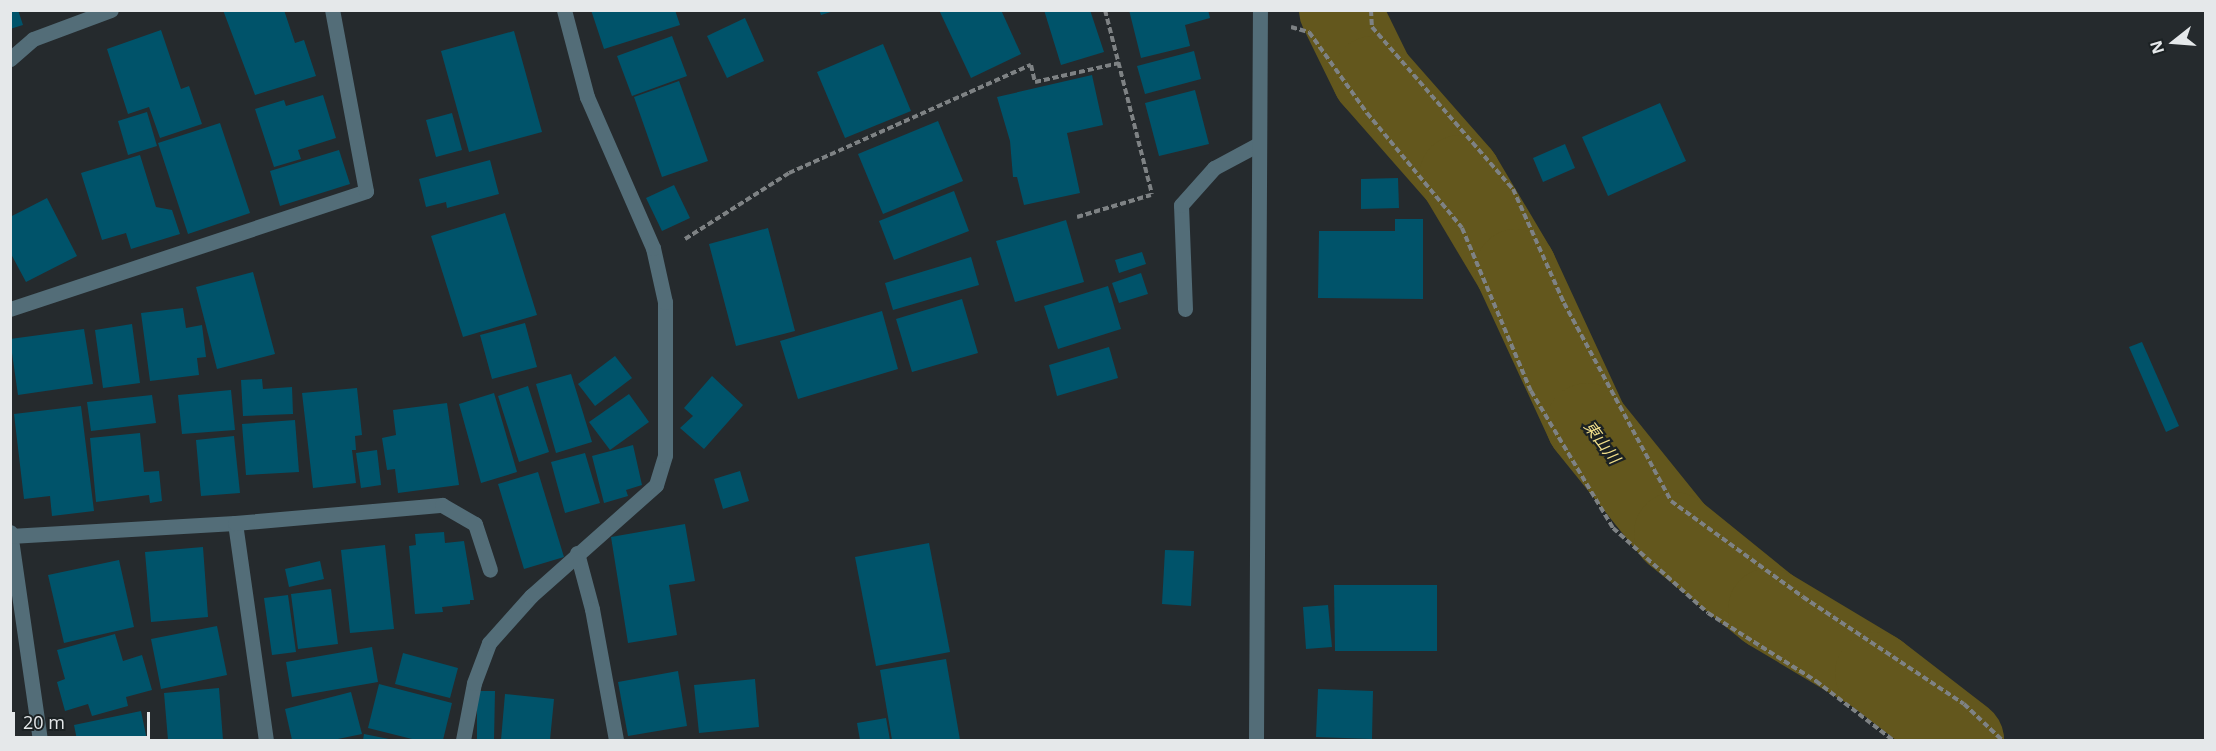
<!DOCTYPE html>
<html>
<head>
<meta charset="utf-8">
<style>
  body { margin:0 }
  #map { position:relative; width:2216px; height:751px; overflow:hidden; background:#252a2d; font-family:"Open Sans","Noto Sans JP",sans-serif }
  div>[style] { position:absolute }
  .river>* { height:82px; margin:-41px; padding:0 41px; transform-origin:41px; border-radius:41px; background:#63571d }
  .building>* { inset:0; background:#00536a }
  .path>* { height:4px; margin-top:-2px; transform-origin:0; background:repeating-linear-gradient(90deg,#7e8284 0 6px,transparent 0 9px) }
  .minor>* { height:15px; margin:-7.5px; padding:0 7.5px; transform-origin:7.5px; border-radius:7.5px; background:#536d78 }
  span { translate:-50% -50%; white-space:nowrap; text-align:center; line-height:1.15; -webkit-text-stroke:4.5px #1b2123; paint-order:stroke }
  .water-label { font-size:16px; color:#f1df89; font-style:italic }
  .frame { position:absolute; inset:0; border:12px solid #e5e8ea; pointer-events:none }
  .north { position:absolute; left:2144px; top:12px; width:60px; height:60px; -webkit-text-stroke:4px #1b2123; paint-order:stroke; rotate:253deg; font-size:16px; font-weight:700; line-height:24px; text-align:center; color:#e5e8ea }
  .north::after { content:''; display:block; margin:auto; width:21px; height:27px; background:#e5e8ea; clip-path:polygon(50% 0,100% 100%,50% 72%,0 100%) }
  .scale { position:absolute; left:12px; top:712px; width:138px; height:27px; box-sizing:border-box; border:3px solid #e5e8ea; border-top:0; padding-left:8px; font-size:18px; line-height:21px; white-space:nowrap; color:#e5e8ea; -webkit-text-stroke:4px #1b2123; paint-order:stroke }
</style>
</head>
<body>
<div id="map">
  <div class="river">
    <div style="left:1340px;top:10px;width:75px;rotate:63.8deg"></div>
    <div style="left:1373px;top:77px;width:132px;rotate:48.7deg"></div>
    <div style="left:1460px;top:176px;width:109px;rotate:59.2deg"></div>
    <div style="left:1516px;top:270px;width:170px;rotate:65.2deg"></div>
    <div style="left:1587px;top:424px;width:140px;rotate:51.1deg"></div>
    <div style="left:1675px;top:533px;width:121px;rotate:39deg"></div>
    <div style="left:1769px;top:609px;width:125px;rotate:30.9deg"></div>
    <div style="left:1876px;top:673px;width:110px;rotate:37.6deg"></div>
  </div>
  <div class="building">
    <div style="clip-path:polygon(10px 10px,18px 10px,23px 25px,10px 29px)"></div>
    <div style="clip-path:polygon(223px 10px,284px 10px,295px 43px,304px 40px,316px 76px,255px 95px)"></div>
    <div style="clip-path:polygon(591px 10px,675px 10px,680px 25px,604px 49px)"></div>
    <div style="clip-path:polygon(819px 10px,834px 10px,834px 11px,821px 15px)"></div>
    <div style="clip-path:polygon(939px 10px,1001px 10px,1021px 54px,971px 78px)"></div>
    <div style="clip-path:polygon(1044px 10px,1090px 10px,1104px 52px,1061px 65px)"></div>
    <div style="clip-path:polygon(1129px 10px,1208px 10px,1210px 18px,1185px 25px,1190px 46px,1141px 58px)"></div>
    <div style="clip-path:polygon(745px 18px,764px 61px,727px 78px,707px 36px)"></div>
    <div style="clip-path:polygon(161px 30px,181px 89px,189px 86px,202px 124px,160px 138px,149px 107px,128px 114px,107px 49px)"></div>
    <div style="clip-path:polygon(514px 31px,542px 132px,469px 152px,441px 51px)"></div>
    <div style="clip-path:polygon(672px 36px,687px 76px,632px 96px,617px 56px)"></div>
    <div style="clip-path:polygon(883px 44px,911px 111px,845px 138px,817px 72px)"></div>
    <div style="clip-path:polygon(1194px 51px,1201px 79px,1145px 94px,1137px 66px)"></div>
    <div style="clip-path:polygon(1092px 75px,1103px 125px,1067px 133px,1080px 193px,1024px 205px,1017px 177px,1013px 177px,1010px 141px,997px 97px)"></div>
    <div style="clip-path:polygon(679px 81px,708px 161px,662px 177px,634px 97px)"></div>
    <div style="clip-path:polygon(1195px 90px,1209px 144px,1159px 156px,1145px 103px)"></div>
    <div style="clip-path:polygon(323px 95px,336px 138px,298px 150px,301px 159px,274px 167px,255px 109px,284px 100px,286px 106px)"></div>
    <div style="clip-path:polygon(1660px 103px,1686px 161px,1608px 196px,1582px 137px)"></div>
    <div style="clip-path:polygon(147px 112px,157px 146px,128px 155px,118px 121px)"></div>
    <div style="clip-path:polygon(452px 113px,462px 150px,436px 157px,426px 120px)"></div>
    <div style="clip-path:polygon(938px 121px,963px 181px,883px 214px,858px 154px)"></div>
    <div style="clip-path:polygon(220px 123px,250px 213px,188px 234px,158px 143px)"></div>
    <div style="clip-path:polygon(1565px 144px,1575px 168px,1543px 182px,1533px 158px)"></div>
    <div style="clip-path:polygon(339px 150px,350px 184px,280px 206px,270px 171px)"></div>
    <div style="clip-path:polygon(140px 155px,156px 207px,172px 210px,180px 234px,131px 249px,126px 233px,102px 240px,81px 173px)"></div>
    <div style="clip-path:polygon(490px 160px,499px 194px,447px 208px,446px 202px,426px 207px,419px 179px)"></div>
    <div style="clip-path:polygon(1398px 178px,1399px 208px,1361px 209px,1361px 179px)"></div>
    <div style="clip-path:polygon(674px 185px,690px 218px,662px 231px,646px 198px)"></div>
    <div style="clip-path:polygon(954px 191px,969px 231px,894px 260px,879px 221px)"></div>
    <div style="clip-path:polygon(47px 198px,77px 256px,26px 282px,10px 252px,10px 217px)"></div>
    <div style="clip-path:polygon(505px 213px,537px 315px,463px 337px,431px 236px)"></div>
    <div style="clip-path:polygon(1395px 219px,1423px 219px,1423px 299px,1318px 298px,1319px 231px,1395px 231px)"></div>
    <div style="clip-path:polygon(1066px 220px,1084px 282px,1015px 302px,996px 241px)"></div>
    <div style="clip-path:polygon(768px 228px,795px 331px,736px 346px,709px 244px)"></div>
    <div style="clip-path:polygon(1142px 252px,1146px 264px,1119px 273px,1115px 260px)"></div>
    <div style="clip-path:polygon(971px 257px,979px 285px,893px 310px,885px 283px)"></div>
    <div style="clip-path:polygon(253px 272px,275px 354px,217px 369px,196px 287px)"></div>
    <div style="clip-path:polygon(1141px 273px,1148px 294px,1119px 303px,1112px 283px)"></div>
    <div style="clip-path:polygon(1108px 286px,1121px 329px,1058px 349px,1044px 306px)"></div>
    <div style="clip-path:polygon(962px 299px,978px 353px,912px 372px,896px 319px)"></div>
    <div style="clip-path:polygon(183px 308px,186px 328px,202px 325px,206px 357px,197px 358px,199px 375px,150px 381px,141px 313px)"></div>
    <div style="clip-path:polygon(882px 311px,898px 369px,798px 399px,780px 341px)"></div>
    <div style="clip-path:polygon(525px 323px,537px 367px,492px 379px,480px 335px)"></div>
    <div style="clip-path:polygon(132px 324px,140px 383px,103px 388px,95px 330px)"></div>
    <div style="clip-path:polygon(84px 329px,93px 384px,18px 395px,10px 339px)"></div>
    <div style="clip-path:polygon(2142px 342px,2179px 426px,2166px 432px,2129px 347px)"></div>
    <div style="clip-path:polygon(1109px 347px,1118px 378px,1057px 396px,1049px 365px)"></div>
    <div style="clip-path:polygon(615px 356px,632px 378px,595px 406px,578px 384px)"></div>
    <div style="clip-path:polygon(571px 374px,592px 442px,556px 453px,536px 384px)"></div>
    <div style="clip-path:polygon(712px 376px,743px 405px,704px 449px,680px 428px,693px 416px,684px 408px)"></div>
    <div style="clip-path:polygon(262px 379px,263px 389px,292px 387px,293px 414px,243px 416px,241px 380px)"></div>
    <div style="clip-path:polygon(528px 386px,549px 452px,519px 462px,498px 396px)"></div>
    <div style="clip-path:polygon(357px 388px,362px 435px,355px 436px,356px 450px,352px 450px,356px 483px,313px 488px,302px 393px)"></div>
    <div style="clip-path:polygon(231px 390px,235px 430px,182px 434px,178px 395px)"></div>
    <div style="clip-path:polygon(494px 393px,517px 472px,481px 483px,459px 404px)"></div>
    <div style="clip-path:polygon(629px 394px,649px 422px,610px 450px,589px 422px)"></div>
    <div style="clip-path:polygon(152px 395px,156px 423px,91px 431px,87px 402px)"></div>
    <div style="clip-path:polygon(447px 403px,459px 485px,398px 493px,395px 469px,387px 470px,382px 438px,396px 435px,393px 410px)"></div>
    <div style="clip-path:polygon(81px 406px,94px 511px,52px 516px,50px 496px,24px 499px,14px 414px)"></div>
    <div style="clip-path:polygon(295px 420px,299px 472px,246px 475px,242px 424px)"></div>
    <div style="clip-path:polygon(140px 433px,144px 472px,159px 471px,162px 501px,150px 503px,149px 495px,96px 502px,90px 438px)"></div>
    <div style="clip-path:polygon(234px 436px,240px 493px,201px 496px,196px 440px)"></div>
    <div style="clip-path:polygon(633px 445px,642px 485px,626px 490px,628px 496px,604px 503px,592px 456px)"></div>
    <div style="clip-path:polygon(377px 450px,381px 485px,361px 488px,356px 453px)"></div>
    <div style="clip-path:polygon(585px 453px,600px 503px,565px 513px,551px 462px)"></div>
    <div style="clip-path:polygon(740px 471px,749px 501px,723px 509px,714px 479px)"></div>
    <div style="clip-path:polygon(538px 472px,564px 557px,524px 569px,498px 484px)"></div>
    <div style="clip-path:polygon(685px 524px,695px 581px,669px 585px,677px 635px,628px 643px,611px 537px)"></div>
    <div style="clip-path:polygon(444px 532px,445px 543px,464px 541px,474px 600px,470px 600px,470px 604px,442px 607px,443px 612px,415px 614px,409px 546px,416px 545px,415px 534px)"></div>
    <div style="clip-path:polygon(929px 543px,950px 652px,876px 666px,855px 557px)"></div>
    <div style="clip-path:polygon(385px 545px,394px 629px,350px 633px,341px 550px)"></div>
    <div style="clip-path:polygon(203px 547px,208px 617px,151px 622px,145px 552px)"></div>
    <div style="clip-path:polygon(1165px 550px,1194px 551px,1191px 606px,1162px 604px)"></div>
    <div style="clip-path:polygon(119px 560px,134px 627px,64px 643px,48px 575px)"></div>
    <div style="clip-path:polygon(320px 561px,324px 579px,289px 587px,285px 569px)"></div>
    <div style="clip-path:polygon(1334px 585px,1437px 585px,1437px 651px,1335px 651px)"></div>
    <div style="clip-path:polygon(331px 589px,338px 644px,298px 649px,291px 594px)"></div>
    <div style="clip-path:polygon(288px 595px,296px 652px,272px 655px,264px 598px)"></div>
    <div style="clip-path:polygon(1328px 605px,1332px 647px,1306px 649px,1303px 607px)"></div>
    <div style="clip-path:polygon(217px 626px,227px 675px,161px 689px,151px 639px)"></div>
    <div style="clip-path:polygon(115px 634px,123px 661px,142px 655px,152px 690px,126px 697px,128px 706px,92px 716px,88px 704px,65px 711px,57px 682px,65px 679px,57px 650px)"></div>
    <div style="clip-path:polygon(372px 647px,378px 682px,292px 697px,286px 662px)"></div>
    <div style="clip-path:polygon(403px 653px,458px 668px,450px 698px,395px 684px)"></div>
    <div style="clip-path:polygon(946px 659px,960px 740px,892px 740px,880px 670px)"></div>
    <div style="clip-path:polygon(678px 671px,687px 726px,628px 736px,618px 682px)"></div>
    <div style="clip-path:polygon(755px 679px,759px 727px,699px 733px,694px 685px)"></div>
    <div style="clip-path:polygon(379px 684px,452px 703px,443px 740px,416px 740px,368px 728px)"></div>
    <div style="clip-path:polygon(219px 688px,223px 740px,168px 740px,164px 693px)"></div>
    <div style="clip-path:polygon(1318px 689px,1373px 691px,1372px 739px,1316px 737px)"></div>
    <div style="clip-path:polygon(477px 691px,495px 691px,494px 740px,477px 740px)"></div>
    <div style="clip-path:polygon(351px 692px,362px 734px,333px 740px,292px 740px,285px 709px)"></div>
    <div style="clip-path:polygon(505px 694px,554px 699px,550px 740px,501px 740px)"></div>
    <div style="clip-path:polygon(141px 711px,147px 740px,77px 740px,74px 725px)"></div>
    <div style="clip-path:polygon(886px 718px,890px 740px,860px 740px,857px 723px)"></div>
    <div style="clip-path:polygon(364px 734px,389px 739px,389px 740px,363px 740px)"></div>
  </div>
  <div class="path">
    <div style="left:1105px;top:10px;width:190px;rotate:75.7deg"></div>
    <div style="left:1371px;top:10px;width:17px;rotate:87deg"></div>
    <div style="left:1372px;top:27px;width:215px;rotate:49deg"></div>
    <div style="left:1513px;top:189px;width:125px;rotate:65.9deg"></div>
    <div style="left:1564px;top:303px;width:225px;rotate:61.6deg"></div>
    <div style="left:1671px;top:501px;width:163px;rotate:36deg"></div>
    <div style="left:1803px;top:597px;width:193px;rotate:33.6deg"></div>
    <div style="left:1964px;top:704px;width:52px;rotate:43.5deg"></div>
    <div style="left:1291px;top:27px;width:19px;rotate:16deg"></div>
    <div style="left:1309px;top:32px;width:100px;rotate:54.4deg"></div>
    <div style="left:1367px;top:113px;width:149px;rotate:50.4deg"></div>
    <div style="left:1462px;top:228px;width:177px;rotate:67.1deg"></div>
    <div style="left:1531px;top:391px;width:160px;rotate:59.1deg"></div>
    <div style="left:1613px;top:528px;width:127px;rotate:41.8deg"></div>
    <div style="left:1708px;top:613px;width:128px;rotate:32.2deg"></div>
    <div style="left:1816px;top:681px;width:97px;rotate:37.5deg"></div>
    <div style="left:1077px;top:217px;width:77px;rotate:-16.6deg"></div>
    <div style="left:685px;top:239px;width:123px;rotate:-32.4deg"></div>
    <div style="left:789px;top:173px;width:265px;rotate:-24.1deg"></div>
    <div style="left:1031px;top:65px;width:17px;rotate:77deg"></div>
    <div style="left:1035px;top:82px;width:86px;rotate:-12.7deg"></div>
  </div>
  <div class="minor">
    <div style="left:10px;top:59px;width:30px;rotate:-41deg"></div>
    <div style="left:33px;top:39px;width:83px;rotate:-20.4deg"></div>
    <div style="left:10px;top:309px;width:375px;rotate:-18.3deg"></div>
    <div style="left:366px;top:191px;width:184px;rotate:-100.6deg"></div>
    <div style="left:1185px;top:309px;width:104px;rotate:-92.2deg"></div>
    <div style="left:1181px;top:205px;width:50px;rotate:-48.3deg"></div>
    <div style="left:1214px;top:168px;width:51px;rotate:-28.1deg"></div>
    <div style="left:235px;top:523px;width:219px;rotate:81.9deg"></div>
    <div style="left:10px;top:532px;width:210px;rotate:81.8deg"></div>
    <div style="left:10px;top:536px;width:225px;rotate:-3.3deg"></div>
    <div style="left:235px;top:523px;width:208px;rotate:-5deg"></div>
    <div style="left:442px;top:505px;width:38px;rotate:30deg"></div>
    <div style="left:475px;top:524px;width:48px;rotate:71.9deg"></div>
    <div style="left:577px;top:553px;width:58px;rotate:75deg"></div>
    <div style="left:592px;top:609px;width:133px;rotate:79.6deg"></div>
    <div style="left:463px;top:740px;width:58px;rotate:-79.1deg"></div>
    <div style="left:474px;top:683px;width:43px;rotate:-69.4deg"></div>
    <div style="left:489px;top:643px;width:63px;rotate:-48.2deg"></div>
    <div style="left:531px;top:596px;width:167px;rotate:-41.6deg"></div>
    <div style="left:656px;top:485px;width:31px;rotate:-73deg"></div>
    <div style="left:665px;top:455px;width:153px;rotate:-90deg"></div>
    <div style="left:665px;top:302px;width:55px;rotate:-102.5deg"></div>
    <div style="left:653px;top:248px;width:165px;rotate:-113.6deg"></div>
    <div style="left:587px;top:97px;width:90px;rotate:-104.8deg"></div>
    <div style="left:1256px;top:740px;width:730px;rotate:-89.69deg"></div>
  </div>
  <div class="water-label">
    <span style="left:1602px;top:442px;rotate:53deg">東山川</span>
  </div>
  <div class="frame"></div>
  <div class="north">N</div>
  <div class="scale">20 m</div>
</div>
</body>
</html>
